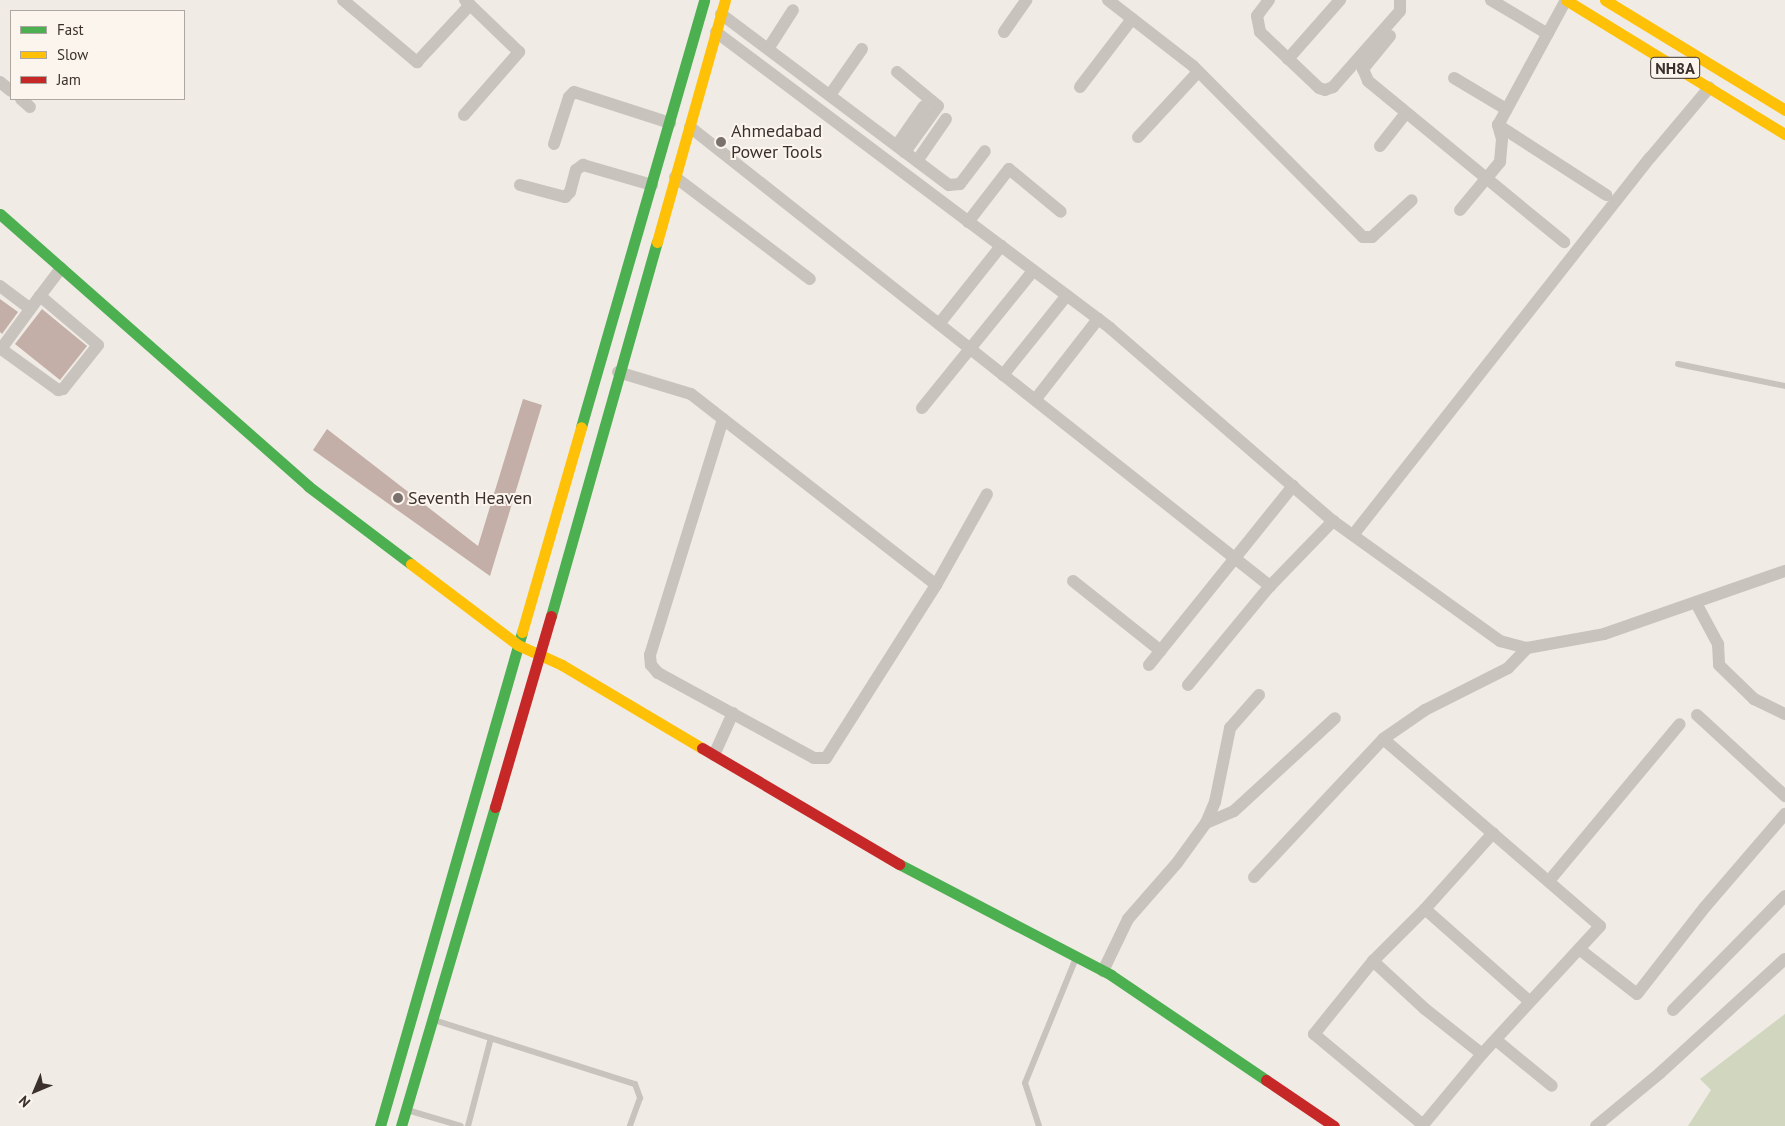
<!DOCTYPE html>
<html>
<head>
<meta charset="utf-8">
<style>
  body { margin:0 }
  #map { position:relative; width:1785px; height:1126px; overflow:hidden; background:#f0ebe5; font-family:"PT Sans",sans-serif }
  div>[style] { position:absolute }
  .green>* { inset:0; background:#d1d6bf }
  .building>* { inset:0; background:#c3afa7 }
  .lane>* { height:6px; margin:-3px; padding:0 3px; transform-origin:3px; border-radius:3px; background:#c9c3be }
  .street>* { height:12px; margin:-6px; padding:0 6px; transform-origin:6px; border-radius:6px; background:#c9c3be }
  .fast>* { height:11px; margin:-5.5px; padding:0 5.5px; transform-origin:5.5px; border-radius:5.5px; background:#4caf50 }
  .slow>* { height:11px; margin:-5.5px; padding:0 5.5px; transform-origin:5.5px; border-radius:5.5px; background:#ffc107 }
  .jam>* { height:11px; margin:-5.5px; padding:0 5.5px; transform-origin:5.5px; border-radius:5.5px; background:#c62828 }
  .dots>* { width:14px; height:14px; translate:-50% -50%; box-sizing:border-box; border:2px solid #fbf5ee; border-radius:50% }
  span { translate:-50% -50%; white-space:nowrap; text-align:center; line-height:1.15; -webkit-text-stroke:4px #fbf5ee; paint-order:stroke }
  .shield-label span { padding:1px 4px; background:#fbf5ee; border:1px solid; border-radius:4px; -webkit-text-stroke-width:0 }
  .shield-label { font-size:16px; color:#3b302b; font-weight:700 }
  .poi-label { font-size:18px; color:#3b302b }
  .left { translate:0 -50%; text-align:left }
  .legend { position:absolute; left:10px; top:10px; width:175px; height:90px; box-sizing:border-box; background:#fbf5ee; border:1px solid #aea6a0; margin:0; padding:6px 9px; list-style:none; font-size:15px; color:#3b302b }
  .legend li { display:flex; align-items:center; gap:10px; height:25px }
  .legend b { width:25px; border:1px solid #aea6a0 }
  .north { position:absolute; left:10px; top:1066px; width:50px; height:50px; -webkit-text-stroke:4px #fbf5ee; paint-order:stroke; rotate:225deg; font-size:14px; font-weight:700; line-height:20px; text-align:center; color:#3b302b }
  .north::after { content:''; display:block; margin:auto; width:18px; height:22px; background:#3b302b; clip-path:polygon(50% 0,100% 100%,50% 72%,0 100%) }
</style>
</head>
<body>
<div id="map">
  <div class="green">
    <div style="clip-path:polygon(1785px 1014px,1785px 1126px,1688px 1126px,1711px 1090px,1700px 1079px)"></div>
  </div>
  <div class="building">
    <div style="clip-path:polygon(0 299px,18px 312px,2px 334px,0 332px)"></div>
    <div style="clip-path:polygon(42px 309px,87px 346px,60px 380px,15px 344px)"></div>
    <div style="clip-path:polygon(523px 399px,542px 405px,490px 576px,313px 450px,327px 429px,478px 546px)"></div>
  </div>
  <div class="lane">
    <div style="left:1678px;top:364px;width:109px;rotate:11.6deg"></div>
    <div style="left:434px;top:1020px;width:211px;rotate:17.7deg"></div>
    <div style="left:635px;top:1084px;width:15px;rotate:70deg"></div>
    <div style="left:640px;top:1098px;width:30px;rotate:110deg"></div>
    <div style="left:407px;top:1110px;width:56px;rotate:16.5deg"></div>
    <div style="left:468px;top:1126px;width:91px;rotate:-75.4deg"></div>
    <div style="left:1039px;top:1126px;width:45px;rotate:-108deg"></div>
    <div style="left:1025px;top:1083px;width:135px;rotate:-67.8deg"></div>
  </div>
  <div class="street">
    <div style="left:343px;top:0;width:97px;rotate:40deg"></div>
    <div style="left:417px;top:62px;width:78px;rotate:-47.1deg"></div>
    <div style="left:1108px;top:0;width:108px;rotate:37.8deg"></div>
    <div style="left:1193px;top:66px;width:241px;rotate:45.2deg"></div>
    <div style="left:1363px;top:237px;width:9px"></div>
    <div style="left:1372px;top:237px;width:54px;rotate:-42.8deg"></div>
    <div style="left:1269px;top:0;width:20px;rotate:127deg"></div>
    <div style="left:1257px;top:16px;width:16px;rotate:79deg"></div>
    <div style="left:1260px;top:32px;width:81px;rotate:43.5deg"></div>
    <div style="left:1319px;top:88px;width:6px;rotate:18deg"></div>
    <div style="left:1325px;top:90px;width:9px;rotate:-21deg"></div>
    <div style="left:1333px;top:87px;width:101px;rotate:-48.6deg"></div>
    <div style="left:1400px;top:11px;width:11px;rotate:-90deg"></div>
    <div style="left:1491px;top:0;width:66px;rotate:30.8deg"></div>
    <div style="left:1566px;top:0;width:142px;rotate:118.5deg"></div>
    <div style="left:1498px;top:125px;width:129px;rotate:32.9deg"></div>
    <div style="left:721px;top:14px;width:285px;rotate:36.9deg"></div>
    <div style="left:949px;top:185px;width:11px;rotate:-5deg"></div>
    <div style="left:960px;top:184px;width:41px;rotate:-52.9deg"></div>
    <div style="left:716px;top:32px;width:493px;rotate:36.9deg"></div>
    <div style="left:1110px;top:328px;width:295px;rotate:40.9deg"></div>
    <div style="left:1333px;top:521px;width:206px;rotate:35.7deg"></div>
    <div style="left:1500px;top:641px;width:28px;rotate:15deg"></div>
    <div style="left:1527px;top:648px;width:78px;rotate:-10.3deg"></div>
    <div style="left:1604px;top:634px;width:192px;rotate:-19.2deg"></div>
    <div style="left:1004px;top:32px;width:39px;rotate:-55deg"></div>
    <div style="left:1390px;top:36px;width:43px;rotate:129.3deg"></div>
    <div style="left:1363px;top:69px;width:13px;rotate:67deg"></div>
    <div style="left:1368px;top:81px;width:254px;rotate:39.4deg"></div>
    <div style="left:768px;top:49px;width:46px;rotate:-57.3deg"></div>
    <div style="left:1288px;top:59px;width:79px;rotate:-48.6deg"></div>
    <div style="left:897px;top:72px;width:53px;rotate:39.7deg"></div>
    <div style="left:938px;top:106px;width:57px;rotate:125.7deg"></div>
    <div style="left:1454px;top:78px;width:61px;rotate:30.8deg"></div>
    <div style="left:0;top:82px;width:14px;rotate:39deg"></div>
    <div style="left:1080px;top:87px;width:86px;rotate:-52.6deg"></div>
    <div style="left:830px;top:95px;width:56px;rotate:-55.2deg"></div>
    <div style="left:21px;top:99px;width:12px;rotate:42deg"></div>
    <div style="left:464px;top:115px;width:84px;rotate:-48.9deg"></div>
    <div style="left:519px;top:52px;width:75px;rotate:-136.1deg"></div>
    <div style="left:690px;top:127px;width:740px;rotate:38.36deg"></div>
    <div style="left:1138px;top:137px;width:88px;rotate:-47.3deg"></div>
    <div style="left:554px;top:144px;width:49px;rotate:-72.3deg"></div>
    <div style="left:569px;top:97px;width:7px;rotate:-45deg"></div>
    <div style="left:574px;top:92px;width:101px;rotate:17.9deg"></div>
    <div style="left:897px;top:145px;width:47px;rotate:-55.3deg"></div>
    <div style="left:1380px;top:146px;width:42px;rotate:-51.8deg"></div>
    <div style="left:917px;top:161px;width:51px;rotate:-55.4deg"></div>
    <div style="left:675px;top:177px;width:169px;rotate:37.1deg"></div>
    <div style="left:520px;top:185px;width:47px;rotate:14.9deg"></div>
    <div style="left:565px;top:197px;width:7px;rotate:-45deg"></div>
    <div style="left:570px;top:192px;width:23px;rotate:-75deg"></div>
    <div style="left:576px;top:170px;width:9px;rotate:-36deg"></div>
    <div style="left:583px;top:165px;width:72px;rotate:16.2deg"></div>
    <div style="left:1460px;top:210px;width:62px;rotate:-50.2deg"></div>
    <div style="left:1500px;top:162px;width:23px;rotate:-85deg"></div>
    <div style="left:1502px;top:139px;width:15px;rotate:-106deg"></div>
    <div style="left:968px;top:222px;width:67px;rotate:-52.3deg"></div>
    <div style="left:1009px;top:169px;width:67px;rotate:39.6deg"></div>
    <div style="left:0;top:286px;width:38px;rotate:37deg"></div>
    <div style="left:939px;top:324px;width:100px;rotate:-51.5deg"></div>
    <div style="left:0;top:348px;width:72px;rotate:35.9deg"></div>
    <div style="left:58px;top:390px;width:5px;rotate:-11deg"></div>
    <div style="left:63px;top:389px;width:56px;rotate:-51.5deg"></div>
    <div style="left:98px;top:345px;width:76px;rotate:-139.8deg"></div>
    <div style="left:40px;top:296px;width:35px;rotate:-53deg"></div>
    <div style="left:1px;top:349px;width:66px;rotate:-53.7deg"></div>
    <div style="left:618px;top:372px;width:76px;rotate:16.8deg"></div>
    <div style="left:691px;top:394px;width:41px;rotate:38deg"></div>
    <div style="left:723px;top:419px;width:270px;rotate:37.9deg"></div>
    <div style="left:936px;top:585px;width:205px;rotate:122.4deg"></div>
    <div style="left:826px;top:758px;width:12px;rotate:180deg"></div>
    <div style="left:814px;top:758px;width:178px;rotate:-151.4deg"></div>
    <div style="left:658px;top:673px;width:11px;rotate:-131deg"></div>
    <div style="left:651px;top:665px;width:10px;rotate:-96deg"></div>
    <div style="left:650px;top:655px;width:247px;rotate:-72.8deg"></div>
    <div style="left:1003px;top:375px;width:102px;rotate:-51.3deg"></div>
    <div style="left:1035px;top:400px;width:103px;rotate:-52.1deg"></div>
    <div style="left:922px;top:408px;width:176px;rotate:-51deg"></div>
    <div style="left:1353px;top:535px;width:480px;rotate:-51.8deg"></div>
    <div style="left:1650px;top:158px;width:92px;rotate:-49.9deg"></div>
    <div style="left:1073px;top:581px;width:112px;rotate:38.5deg"></div>
    <div style="left:936px;top:585px;width:104px;rotate:-60.7deg"></div>
    <div style="left:1696px;top:603px;width:47px;rotate:61.8deg"></div>
    <div style="left:1718px;top:644px;width:21px;rotate:87deg"></div>
    <div style="left:1719px;top:665px;width:49px;rotate:44.2deg"></div>
    <div style="left:1754px;top:699px;width:34px;rotate:26deg"></div>
    <div style="left:1149px;top:665px;width:230px;rotate:-51.2deg"></div>
    <div style="left:1188px;top:685px;width:129px;rotate:-50.4deg"></div>
    <div style="left:1270px;top:586px;width:91px;rotate:-45.9deg"></div>
    <div style="left:1697px;top:715px;width:120px;rotate:42.6deg"></div>
    <div style="left:714px;top:755px;width:46px;rotate:-65.7deg"></div>
    <div style="left:1206px;top:823px;width:30px;rotate:-23deg"></div>
    <div style="left:1234px;top:811px;width:137px;rotate:-42.6deg"></div>
    <div style="left:1254px;top:877px;width:189px;rotate:-46.9deg"></div>
    <div style="left:1549px;top:881px;width:204px;rotate:-50.2deg"></div>
    <div style="left:1425px;top:909px;width:102px;rotate:-48.2deg"></div>
    <div style="left:1579px;top:949px;width:73px;rotate:37.8deg"></div>
    <div style="left:1637px;top:994px;width:110px;rotate:-52deg"></div>
    <div style="left:1705px;top:907px;width:123px;rotate:-49.3deg"></div>
    <div style="left:1373px;top:961px;width:94px;rotate:128.9deg"></div>
    <div style="left:1314px;top:1034px;width:141px;rotate:39.8deg"></div>
    <div style="left:1103px;top:971px;width:58px;rotate:-64.3deg"></div>
    <div style="left:1128px;top:919px;width:74px;rotate:-48.8deg"></div>
    <div style="left:1177px;top:863px;width:49px;rotate:-54.1deg"></div>
    <div style="left:1206px;top:823px;width:23px;rotate:-67deg"></div>
    <div style="left:1215px;top:802px;width:76px;rotate:-78.5deg"></div>
    <div style="left:1230px;top:728px;width:44px;rotate:-48.7deg"></div>
    <div style="left:1673px;top:1010px;width:160px;rotate:-45.5deg"></div>
    <div style="left:1496px;top:1040px;width:72px;rotate:39.4deg"></div>
    <div style="left:1482px;top:1054px;width:73px;rotate:-141.7deg"></div>
    <div style="left:1425px;top:1009px;width:71px;rotate:-137.3deg"></div>
    <div style="left:1373px;top:961px;width:74px;rotate:-45deg"></div>
    <div style="left:1425px;top:909px;width:139px;rotate:41.5deg"></div>
    <div style="left:1422px;top:1126px;width:94px;rotate:-50.2deg"></div>
    <div style="left:1482px;top:1054px;width:174px;rotate:-47.3deg"></div>
    <div style="left:1600px;top:926px;width:286px;rotate:-139.2deg"></div>
    <div style="left:1383px;top:739px;width:51px;rotate:-34.6deg"></div>
    <div style="left:1425px;top:710px;width:93px;rotate:-26.8deg"></div>
    <div style="left:1508px;top:668px;width:28px;rotate:-46deg"></div>
    <div style="left:1596px;top:1126px;width:83px;rotate:-39.6deg"></div>
    <div style="left:1660px;top:1073px;width:169px;rotate:-42.4deg"></div>
  </div>
  <div class="fast">
    <div style="left:0;top:214px;width:411px;rotate:41.4deg"></div>
    <div style="left:308px;top:486px;width:129px;rotate:37.1deg"></div>
    <div style="left:581px;top:427px;width:444px;rotate:-73.9deg"></div>
    <div style="left:551px;top:616px;width:389px;rotate:-74.2deg"></div>
    <div style="left:899px;top:864px;width:239px;rotate:27.6deg"></div>
    <div style="left:1111px;top:975px;width:187px;rotate:34.1deg"></div>
    <div style="left:380px;top:1126px;width:514px;rotate:-73.96deg"></div>
    <div style="left:401px;top:1126px;width:333px;rotate:-73.6deg"></div>
  </div>
  <div class="slow">
    <div style="left:1566px;top:0;width:257px;rotate:31.5deg"></div>
    <div style="left:1605px;top:0;width:211px;rotate:31.4deg"></div>
    <div style="left:657px;top:242px;width:251px;rotate:-74.3deg"></div>
    <div style="left:411px;top:564px;width:134px;rotate:37.1deg"></div>
    <div style="left:518px;top:645px;width:48px;rotate:24.4deg"></div>
    <div style="left:562px;top:665px;width:163px;rotate:30.7deg"></div>
    <div style="left:522px;top:632px;width:213px;rotate:-73.9deg"></div>
  </div>
  <div class="jam">
    <div style="left:702px;top:748px;width:229px;rotate:30.5deg"></div>
    <div style="left:495px;top:807px;width:199px;rotate:-73.7deg"></div>
    <div style="left:1266px;top:1080px;width:82px;rotate:34.1deg"></div>
  </div>
  <div class="dots">
    <div style="left:721px;top:142px;background:#7a716c"></div>
    <div style="left:398px;top:498px;background:#7a716c"></div>
  </div>
  <div class="shield-label">
    <span style="left:1675px;top:68px">NH8A</span>
  </div>
  <div class="poi-label">
    <span class="left" style="left:731px;top:142px">Ahmedabad<br>Power Tools</span>
    <span class="left" style="left:408px;top:498px">Seventh Heaven</span>
  </div>
  <ul class="legend">
  <li><b style="height:6px;background:#4caf50"></b>Fast</li>
  <li><b style="height:6px;background:#ffc107"></b>Slow</li>
  <li><b style="height:6px;background:#c62828"></b>Jam</li>
  </ul>
  <div class="north">N</div>
</div>
</body>
</html>
